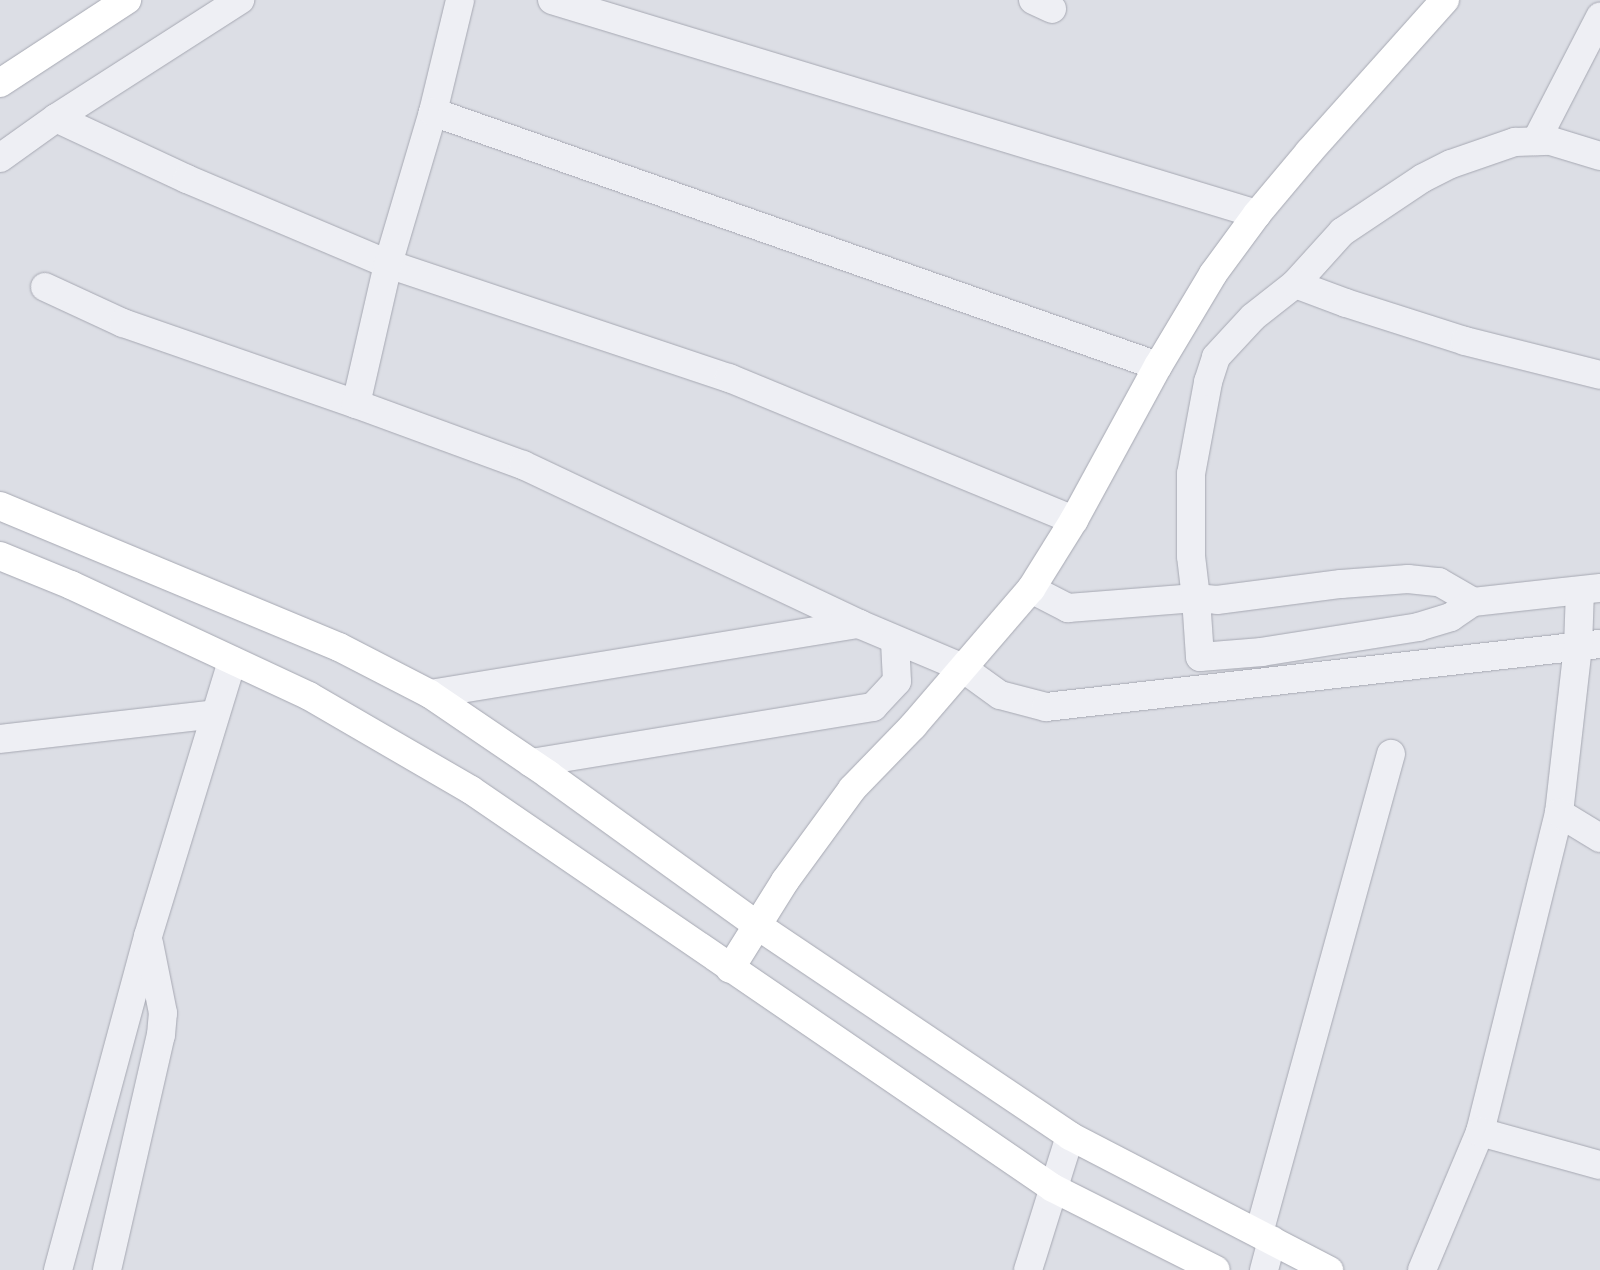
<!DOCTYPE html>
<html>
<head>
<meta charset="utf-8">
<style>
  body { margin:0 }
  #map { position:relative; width:1600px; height:1270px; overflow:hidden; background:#dcdee5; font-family:Helvetica,sans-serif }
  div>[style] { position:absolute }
  .roads { filter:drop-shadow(0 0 1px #a6a8b2) drop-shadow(0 0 1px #a6a8b2) }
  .street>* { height:28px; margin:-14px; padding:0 14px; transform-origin:14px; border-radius:14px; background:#eeeff4 }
  .secondary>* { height:28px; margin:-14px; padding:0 14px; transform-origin:14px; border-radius:14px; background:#fff }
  span { translate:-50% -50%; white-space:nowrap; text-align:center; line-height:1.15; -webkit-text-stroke:5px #ebedf3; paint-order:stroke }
</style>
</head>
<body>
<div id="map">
  <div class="roads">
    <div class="street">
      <div style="left:552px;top:0;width:737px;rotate:16.89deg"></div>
      <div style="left:1033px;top:0;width:21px;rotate:25deg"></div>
      <div style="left:433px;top:112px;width:115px;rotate:-76.4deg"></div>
      <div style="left:56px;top:118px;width:145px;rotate:25deg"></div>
      <div style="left:187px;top:179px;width:218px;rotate:22.9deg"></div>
      <div style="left:388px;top:264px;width:360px;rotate:18.5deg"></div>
      <div style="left:729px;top:378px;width:373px;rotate:22.4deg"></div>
      <div style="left:1536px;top:141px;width:140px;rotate:-62.7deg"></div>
      <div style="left:0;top:158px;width:69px;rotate:-35.5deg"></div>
      <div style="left:56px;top:118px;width:219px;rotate:-32.7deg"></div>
      <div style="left:1295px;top:284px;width:70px;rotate:-47.9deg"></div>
      <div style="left:1342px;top:232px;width:97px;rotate:-33.7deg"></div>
      <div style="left:1423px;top:178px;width:31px;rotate:-27deg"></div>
      <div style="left:1451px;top:164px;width:68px;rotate:-19deg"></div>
      <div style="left:1515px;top:142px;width:36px;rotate:-2deg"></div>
      <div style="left:1551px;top:141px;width:51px;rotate:17deg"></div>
      <div style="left:45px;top:287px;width:86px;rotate:24.8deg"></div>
      <div style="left:123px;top:323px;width:247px;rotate:19.2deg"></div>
      <div style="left:356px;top:404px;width:178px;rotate:20.1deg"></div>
      <div style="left:523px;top:465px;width:372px;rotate:25.3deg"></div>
      <div style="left:859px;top:624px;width:111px;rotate:22.9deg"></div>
      <div style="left:961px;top:667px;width:48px;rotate:35.7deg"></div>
      <div style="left:1000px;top:695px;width:48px;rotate:14.6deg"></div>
      <div style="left:1046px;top:707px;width:558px;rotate:-6.49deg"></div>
      <div style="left:356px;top:404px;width:144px;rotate:-77.1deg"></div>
      <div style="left:388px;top:264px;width:159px;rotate:-73.5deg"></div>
      <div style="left:433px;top:112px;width:768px;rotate:19.31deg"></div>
      <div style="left:1031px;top:589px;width:42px;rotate:27.2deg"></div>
      <div style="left:1068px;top:608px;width:128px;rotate:-4.5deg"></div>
      <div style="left:1196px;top:598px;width:21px;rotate:5deg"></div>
      <div style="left:1217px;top:600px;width:125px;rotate:-7.4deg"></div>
      <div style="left:1341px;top:584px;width:67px;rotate:-4.3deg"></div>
      <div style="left:1408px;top:579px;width:31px;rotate:6deg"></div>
      <div style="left:1439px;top:582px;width:39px;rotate:30deg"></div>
      <div style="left:1473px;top:602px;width:128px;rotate:-6.3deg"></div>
      <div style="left:1473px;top:602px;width:27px;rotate:146deg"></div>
      <div style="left:1451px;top:617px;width:34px;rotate:163deg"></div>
      <div style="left:1419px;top:627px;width:159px;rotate:171deg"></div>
      <div style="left:1262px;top:652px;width:62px;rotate:175.4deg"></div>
      <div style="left:1200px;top:657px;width:59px;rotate:-93.9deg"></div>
      <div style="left:1196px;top:598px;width:42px;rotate:-96.8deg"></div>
      <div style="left:1191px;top:556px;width:82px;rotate:-90deg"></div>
      <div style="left:1191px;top:474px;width:94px;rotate:-79.5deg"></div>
      <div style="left:1208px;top:382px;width:26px;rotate:-72deg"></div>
      <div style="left:1216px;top:357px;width:54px;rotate:-47.2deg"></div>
      <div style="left:1253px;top:317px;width:53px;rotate:-38.2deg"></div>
      <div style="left:1295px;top:284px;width:54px;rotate:20.4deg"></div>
      <div style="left:1346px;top:303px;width:125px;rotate:17.7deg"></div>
      <div style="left:1465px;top:341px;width:139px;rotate:14.1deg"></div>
      <div style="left:430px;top:694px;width:435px;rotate:-9.3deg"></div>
      <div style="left:0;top:739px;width:216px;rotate:-6.6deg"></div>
      <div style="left:531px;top:763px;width:347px;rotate:-9.3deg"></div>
      <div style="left:873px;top:707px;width:35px;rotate:-47deg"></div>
      <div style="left:897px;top:681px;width:40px;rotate:-92.9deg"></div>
      <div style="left:1559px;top:813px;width:167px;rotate:-83.5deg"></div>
      <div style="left:1578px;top:647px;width:56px;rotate:-88deg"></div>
      <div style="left:1480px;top:1132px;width:329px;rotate:-76.1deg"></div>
      <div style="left:1559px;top:813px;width:48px;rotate:31.4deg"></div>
      <div style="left:1259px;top:1233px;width:497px;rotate:-74.6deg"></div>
      <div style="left:58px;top:1270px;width:346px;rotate:-74.9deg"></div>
      <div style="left:148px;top:936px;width:288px;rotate:-73deg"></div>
      <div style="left:107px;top:1270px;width:241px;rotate:-77.1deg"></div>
      <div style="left:161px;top:1035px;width:22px;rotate:-85deg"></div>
      <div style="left:163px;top:1013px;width:71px;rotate:-101.3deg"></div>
      <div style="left:1028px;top:1270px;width:140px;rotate:-72.6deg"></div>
      <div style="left:1264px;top:1270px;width:31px;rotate:-75deg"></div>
      <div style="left:1422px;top:1270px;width:150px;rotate:-67.2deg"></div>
      <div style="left:1480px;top:1132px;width:124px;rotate:15.4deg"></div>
    </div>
    <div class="secondary">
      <div style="left:0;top:83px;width:152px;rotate:-33.2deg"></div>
      <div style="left:0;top:506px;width:367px;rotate:22.6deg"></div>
      <div style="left:339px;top:647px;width:102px;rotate:27.3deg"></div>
      <div style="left:430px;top:694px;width:144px;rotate:34.2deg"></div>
      <div style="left:549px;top:775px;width:258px;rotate:35.8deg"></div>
      <div style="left:758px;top:926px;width:376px;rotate:33.9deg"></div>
      <div style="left:1070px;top:1136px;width:292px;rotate:27.4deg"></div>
      <div style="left:0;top:556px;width:77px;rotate:22.2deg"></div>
      <div style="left:71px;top:585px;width:263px;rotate:25deg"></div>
      <div style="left:309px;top:696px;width:187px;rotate:30.1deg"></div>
      <div style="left:471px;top:790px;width:705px;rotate:34.37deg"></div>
      <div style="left:1053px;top:1188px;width:182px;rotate:26.7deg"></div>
      <div style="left:730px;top:969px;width:104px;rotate:-58deg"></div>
      <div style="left:785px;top:881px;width:114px;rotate:-53.9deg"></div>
      <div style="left:852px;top:789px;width:88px;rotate:-45.9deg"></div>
      <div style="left:913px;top:726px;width:181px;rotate:-49.3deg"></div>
      <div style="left:1031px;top:589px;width:81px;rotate:-58.1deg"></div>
      <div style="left:1074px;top:520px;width:175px;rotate:-61.4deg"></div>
      <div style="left:1158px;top:366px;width:107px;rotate:-59.1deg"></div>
      <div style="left:1213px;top:274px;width:74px;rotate:-53.7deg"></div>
      <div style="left:1257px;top:214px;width:81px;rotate:-50deg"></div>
      <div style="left:1309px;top:152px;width:204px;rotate:-48.2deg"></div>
    </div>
  </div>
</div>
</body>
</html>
